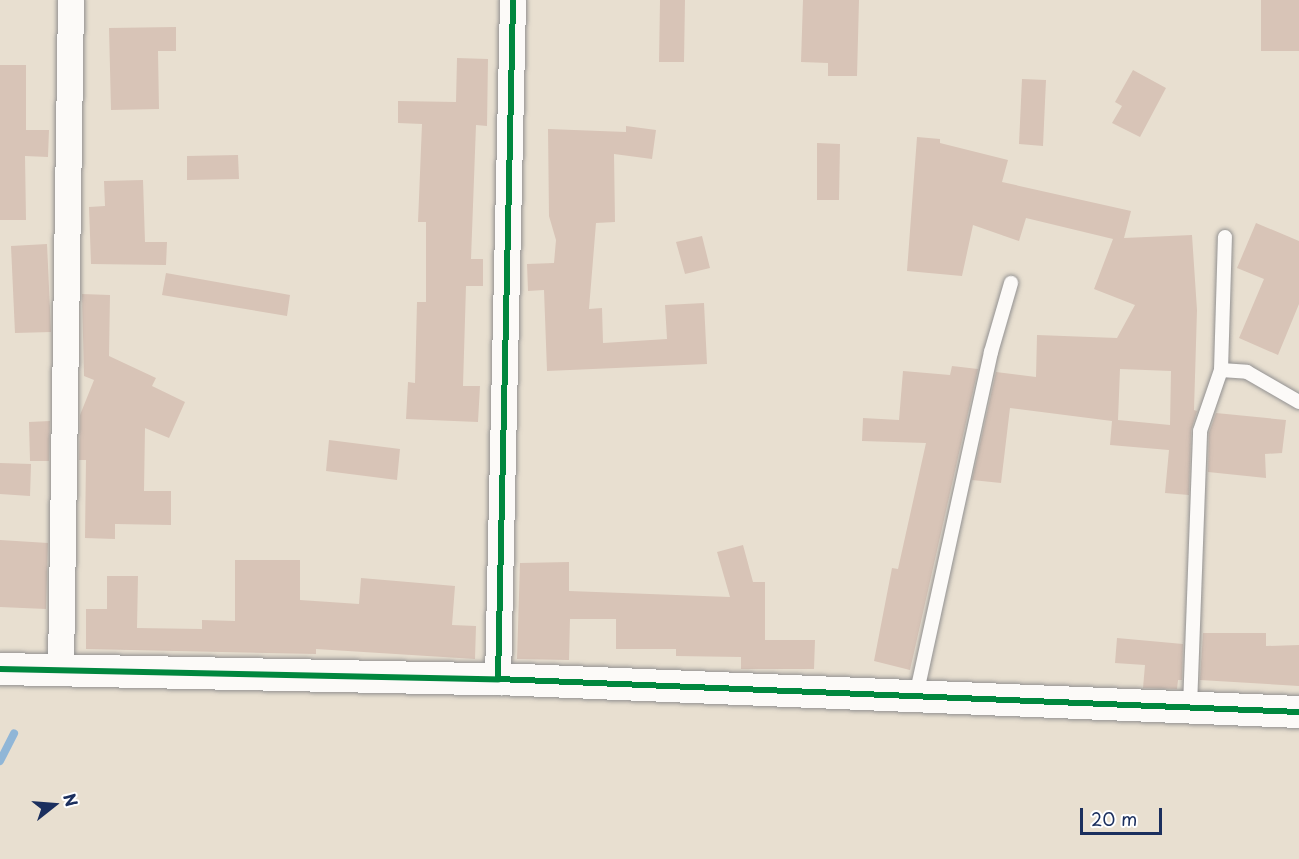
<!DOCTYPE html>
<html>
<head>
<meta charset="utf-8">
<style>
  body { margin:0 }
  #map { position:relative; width:1299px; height:859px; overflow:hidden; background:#e8dfd0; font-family:"Playpen Sans",sans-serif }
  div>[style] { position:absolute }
  .stream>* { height:8px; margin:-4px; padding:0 4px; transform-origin:4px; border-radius:4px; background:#90b6d7 }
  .building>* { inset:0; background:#d8c4b7 }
  .roads { filter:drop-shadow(0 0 2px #929191) drop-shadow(0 0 2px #929191) }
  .service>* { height:14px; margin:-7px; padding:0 7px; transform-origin:7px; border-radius:7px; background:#fcfaf8 }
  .minor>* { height:26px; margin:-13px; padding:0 13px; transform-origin:13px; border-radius:13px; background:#fcfaf8 }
  .tertiary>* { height:32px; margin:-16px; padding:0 16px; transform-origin:16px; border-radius:16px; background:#fcfaf8 }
  .cycleway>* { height:6px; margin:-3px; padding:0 3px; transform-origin:3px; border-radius:3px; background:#00873e }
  span { translate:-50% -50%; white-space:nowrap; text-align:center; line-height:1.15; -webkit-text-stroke:6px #fff; paint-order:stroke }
  .north { position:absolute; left:24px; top:775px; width:60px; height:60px; -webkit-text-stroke:4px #fff; paint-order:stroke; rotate:73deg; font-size:16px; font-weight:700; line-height:24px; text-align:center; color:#1b2f5e }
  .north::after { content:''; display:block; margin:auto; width:21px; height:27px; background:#1b2f5e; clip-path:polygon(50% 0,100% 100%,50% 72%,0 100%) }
  .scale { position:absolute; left:1080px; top:808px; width:82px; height:27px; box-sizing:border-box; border:3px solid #1b2f5e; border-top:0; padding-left:8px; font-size:18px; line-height:21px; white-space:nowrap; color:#1b2f5e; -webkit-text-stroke:4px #fff; paint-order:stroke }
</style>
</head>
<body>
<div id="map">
  <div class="stream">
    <div style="left:0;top:761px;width:31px;rotate:-63deg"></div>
  </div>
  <div class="building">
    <div style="clip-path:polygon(660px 0,685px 0,684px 62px,659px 62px)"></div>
    <div style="clip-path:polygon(803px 0,859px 0,857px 76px,828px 76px,828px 63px,801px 62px)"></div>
    <div style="clip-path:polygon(1261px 0,1299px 0,1299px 51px,1261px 51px)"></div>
    <div style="clip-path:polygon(176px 27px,176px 51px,158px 51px,159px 109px,111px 110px,109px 28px)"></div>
    <div style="clip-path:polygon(457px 58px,488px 59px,487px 126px,476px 125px,471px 259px,483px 259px,483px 286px,466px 286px,463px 386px,480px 386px,478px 422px,406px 419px,408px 382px,415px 383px,417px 302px,426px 302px,426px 222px,418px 222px,422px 124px,398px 123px,398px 101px,456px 102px)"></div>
    <div style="clip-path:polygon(0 65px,26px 65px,26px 130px,49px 130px,48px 157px,25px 156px,26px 220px,0 220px)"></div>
    <div style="clip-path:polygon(1133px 70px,1166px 88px,1140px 137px,1112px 123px,1122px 106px,1115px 102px)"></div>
    <div style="clip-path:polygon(1022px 79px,1046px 80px,1043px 146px,1019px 144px)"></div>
    <div style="clip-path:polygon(626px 126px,656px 130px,652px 159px,614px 154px,615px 222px,596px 223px,589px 309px,602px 308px,603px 343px,667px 339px,665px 305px,704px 303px,707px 364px,547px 371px,544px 290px,528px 291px,527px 264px,554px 263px,556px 240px,549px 216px,548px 129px,626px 132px)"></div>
    <div style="clip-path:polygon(evenodd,917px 137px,940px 139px,940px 143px,1008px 160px,1002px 182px,1131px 211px,1124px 238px,1192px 235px,1197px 310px,1194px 410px,1197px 411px,1191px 431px,1189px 495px,1165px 493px,1169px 450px,1110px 445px,1112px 421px,1010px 408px,1001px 483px,972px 480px,996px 372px,1036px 377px,1037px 335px,1117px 338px,1135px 305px,1094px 289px,1113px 239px,1026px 218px,1019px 241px,973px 225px,962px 276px,907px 271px,917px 137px,1120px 369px,1171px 371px,1170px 425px,1118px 420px,1120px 369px)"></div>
    <div style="clip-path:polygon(817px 143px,840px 144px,839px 200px,817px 200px)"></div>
    <div style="clip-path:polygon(238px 155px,239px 179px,187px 180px,187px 156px)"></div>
    <div style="clip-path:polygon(143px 180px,145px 242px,167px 242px,166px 265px,91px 264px,89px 207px,105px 206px,104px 181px)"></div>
    <div style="clip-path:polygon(1256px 223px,1299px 241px,1299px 304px,1278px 355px,1239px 338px,1264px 279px,1237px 268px)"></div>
    <div style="clip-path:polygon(702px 236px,710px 268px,685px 274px,676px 242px)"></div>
    <div style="clip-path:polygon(47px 244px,51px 332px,15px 333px,11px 246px)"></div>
    <div style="clip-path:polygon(166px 273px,290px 295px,287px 316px,162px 295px)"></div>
    <div style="clip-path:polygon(82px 294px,110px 295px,109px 356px,156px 378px,152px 386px,185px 402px,169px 438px,145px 428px,144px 491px,171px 491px,171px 525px,115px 524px,115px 539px,85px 538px,86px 460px,79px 460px,80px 415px,94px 380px,84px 376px)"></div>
    <div style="clip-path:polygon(952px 366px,978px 369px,910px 670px,874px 661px,892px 568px,898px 569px,926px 443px,862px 441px,863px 418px,899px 420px,903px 371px,950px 375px)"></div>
    <div style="clip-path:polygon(1216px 413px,1286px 420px,1282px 453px,1265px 454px,1266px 478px,1208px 472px,1209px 433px)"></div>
    <div style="clip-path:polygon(50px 421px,49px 461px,30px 461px,29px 422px)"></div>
    <div style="clip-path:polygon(329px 440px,400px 449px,397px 480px,326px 471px)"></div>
    <div style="clip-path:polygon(0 463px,31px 464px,30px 496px,0 494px)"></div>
    <div style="clip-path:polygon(0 540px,48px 543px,46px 609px,0 607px)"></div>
    <div style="clip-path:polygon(743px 545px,753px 582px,765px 582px,765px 640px,815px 640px,814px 669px,741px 669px,741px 657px,676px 656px,676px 649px,616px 649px,616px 619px,570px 619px,569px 660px,517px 659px,520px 563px,569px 562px,569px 591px,730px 597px,717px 552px)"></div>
    <div style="clip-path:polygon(235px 560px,300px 560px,300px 600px,359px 604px,361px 578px,455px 586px,452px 625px,476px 626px,475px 659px,316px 649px,316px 654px,86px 649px,86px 609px,107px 609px,107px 576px,138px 576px,137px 628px,202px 629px,202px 620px,235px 621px)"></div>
    <div style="clip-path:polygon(1203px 633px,1266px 633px,1266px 646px,1299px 645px,1299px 686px,1200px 680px)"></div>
    <div style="clip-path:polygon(1117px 638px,1183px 644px,1182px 680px,1178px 680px,1177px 689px,1143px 688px,1145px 665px,1115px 663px)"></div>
  </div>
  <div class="roads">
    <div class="service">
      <div style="left:1221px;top:370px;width:26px;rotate:4deg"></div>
      <div style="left:1247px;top:372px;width:60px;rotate:30deg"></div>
      <div style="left:916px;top:696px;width:352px;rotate:-77.7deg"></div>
      <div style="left:991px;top:352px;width:72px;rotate:-73.8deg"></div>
      <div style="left:1190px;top:707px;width:276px;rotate:-87.9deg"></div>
      <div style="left:1200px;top:431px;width:65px;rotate:-71deg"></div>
      <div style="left:1221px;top:370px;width:133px;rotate:-88.3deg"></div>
    </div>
    <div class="minor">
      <div style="left:61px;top:668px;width:668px;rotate:-89.14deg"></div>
      <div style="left:498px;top:679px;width:679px;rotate:-88.73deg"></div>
    </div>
    <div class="tertiary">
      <div style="left:0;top:669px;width:498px;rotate:1.2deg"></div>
      <div style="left:498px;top:679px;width:802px;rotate:2.36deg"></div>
    </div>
  </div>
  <div class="cycleway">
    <div style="left:0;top:669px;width:498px;rotate:1.2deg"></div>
    <div style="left:498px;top:679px;width:802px;rotate:2.36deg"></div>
    <div style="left:498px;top:679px;width:679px;rotate:-88.73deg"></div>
  </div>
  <div class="north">N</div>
  <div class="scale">20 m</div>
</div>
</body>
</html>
